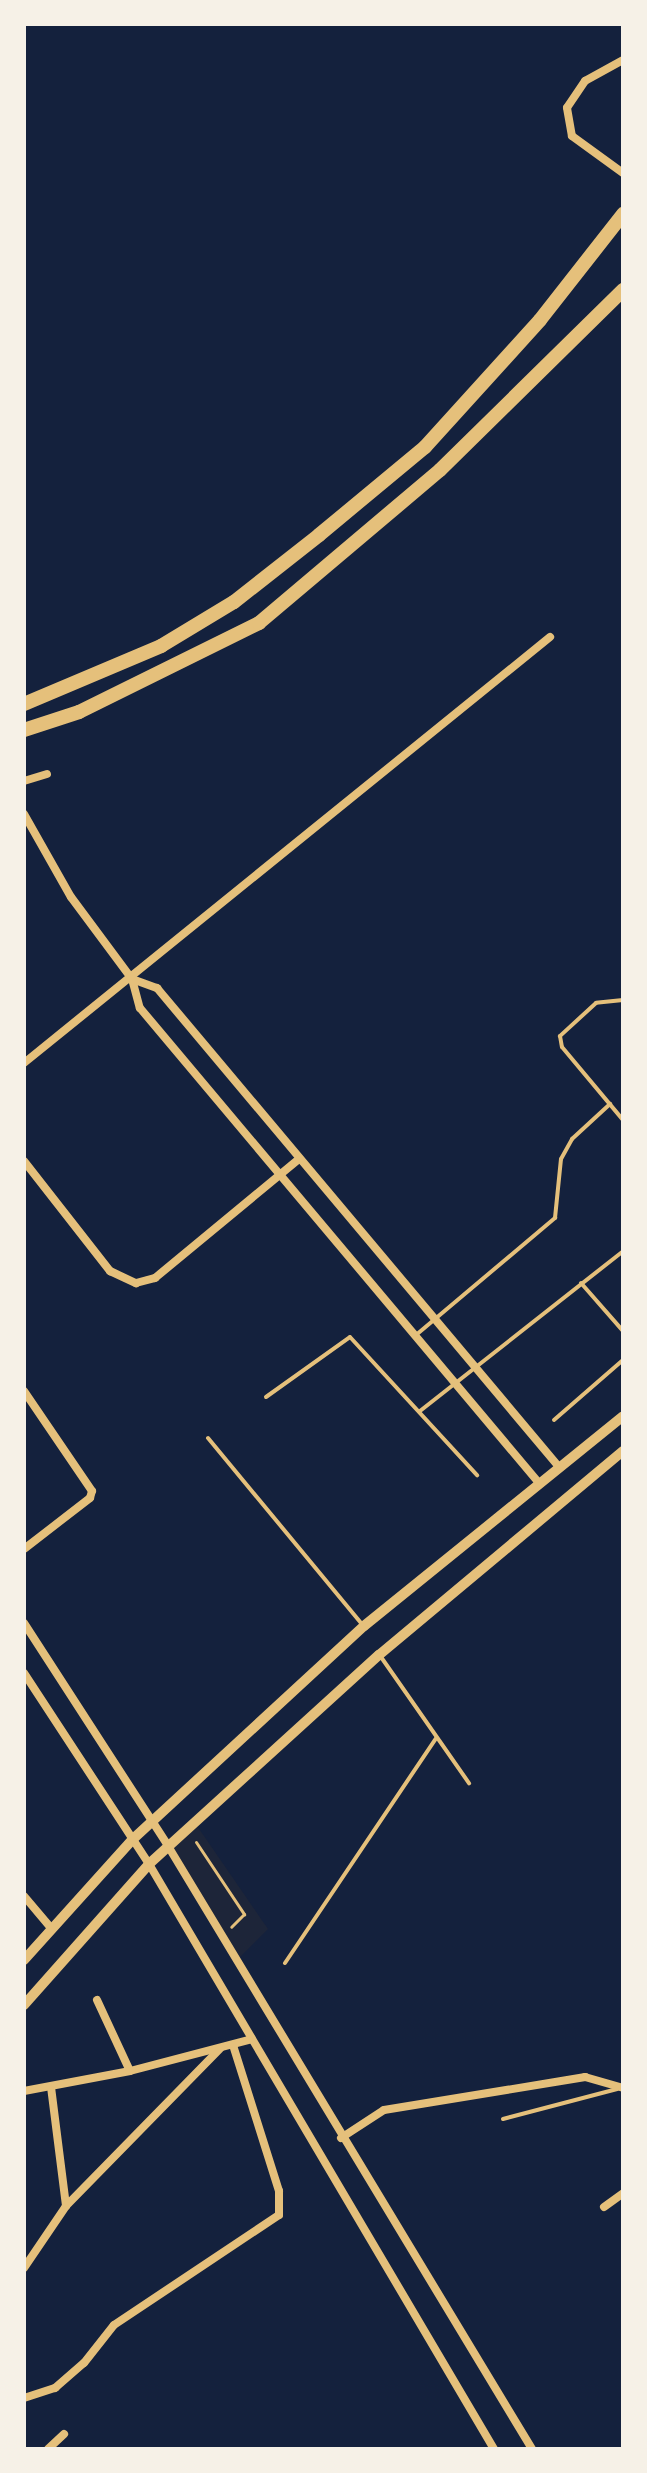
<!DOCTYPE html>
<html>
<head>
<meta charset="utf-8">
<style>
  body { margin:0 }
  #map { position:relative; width:647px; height:2473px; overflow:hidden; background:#14213d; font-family:Merriweather,serif }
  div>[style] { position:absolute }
  .green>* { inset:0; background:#1d2539 }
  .path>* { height:3px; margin:-1.5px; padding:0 1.5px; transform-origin:1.5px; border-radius:1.5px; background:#e5c07b }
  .service>* { height:4px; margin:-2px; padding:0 2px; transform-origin:2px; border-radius:2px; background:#e5c07b }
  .minor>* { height:8px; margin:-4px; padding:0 4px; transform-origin:4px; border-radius:4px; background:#e5c07b }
  .tertiary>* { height:10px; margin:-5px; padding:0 5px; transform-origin:5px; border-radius:5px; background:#e5c07b }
  .trunk>* { height:14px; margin:-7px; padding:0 7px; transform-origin:7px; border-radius:7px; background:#e5c07b }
  span { translate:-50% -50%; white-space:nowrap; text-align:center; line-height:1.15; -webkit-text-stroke:8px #f6f1e7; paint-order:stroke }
  .frame { position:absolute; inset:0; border:26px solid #f6f1e7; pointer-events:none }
</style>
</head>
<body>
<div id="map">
  <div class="green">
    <div style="clip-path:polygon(195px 1823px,268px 1929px,235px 1962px,170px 1848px)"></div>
  </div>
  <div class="path">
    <div style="left:196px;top:1842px;width:87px;rotate:56.3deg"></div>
    <div style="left:244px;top:1914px;width:18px;rotate:135deg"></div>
  </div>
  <div class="service">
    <div style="left:623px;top:1000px;width:27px;rotate:174deg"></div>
    <div style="left:596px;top:1003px;width:49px;rotate:137.5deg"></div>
    <div style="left:560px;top:1036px;width:11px;rotate:80deg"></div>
    <div style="left:562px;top:1047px;width:95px;rotate:50.1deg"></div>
    <div style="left:581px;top:1283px;width:64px;rotate:48.8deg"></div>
    <div style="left:416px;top:1335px;width:182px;rotate:-40.1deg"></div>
    <div style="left:555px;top:1218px;width:59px;rotate:-84.2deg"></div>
    <div style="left:561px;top:1159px;width:23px;rotate:-61deg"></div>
    <div style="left:572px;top:1139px;width:52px;rotate:-42.6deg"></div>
    <div style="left:266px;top:1397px;width:103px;rotate:-35.5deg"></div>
    <div style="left:350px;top:1337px;width:188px;rotate:47.4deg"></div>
    <div style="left:420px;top:1411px;width:258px;rotate:-38.2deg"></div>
    <div style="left:554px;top:1420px;width:91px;rotate:-41deg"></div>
    <div style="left:208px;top:1438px;width:241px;rotate:50.4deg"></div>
    <div style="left:381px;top:1657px;width:154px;rotate:55.1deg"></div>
    <div style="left:285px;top:1963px;width:271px;rotate:-56.1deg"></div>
    <div style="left:503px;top:2119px;width:118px;rotate:-14.7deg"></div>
  </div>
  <div class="minor">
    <div style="left:623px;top:60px;width:43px;rotate:151.1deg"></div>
    <div style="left:585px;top:81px;width:32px;rotate:124deg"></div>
    <div style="left:567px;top:108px;width:28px;rotate:80deg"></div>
    <div style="left:572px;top:136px;width:63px;rotate:36deg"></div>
    <div style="left:24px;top:781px;width:24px;rotate:-17deg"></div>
    <div style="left:24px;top:814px;width:95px;rotate:60.5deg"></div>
    <div style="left:71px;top:897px;width:102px;rotate:53.4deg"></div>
    <div style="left:132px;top:979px;width:30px;rotate:75deg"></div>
    <div style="left:140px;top:1008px;width:620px;rotate:49.97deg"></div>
    <div style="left:132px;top:979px;width:27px;rotate:20deg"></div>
    <div style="left:157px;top:988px;width:625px;rotate:49.99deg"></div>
    <div style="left:24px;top:1063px;width:677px;rotate:-39deg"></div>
    <div style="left:24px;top:1161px;width:140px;rotate:52deg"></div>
    <div style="left:110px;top:1271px;width:29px;rotate:25deg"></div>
    <div style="left:136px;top:1283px;width:20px;rotate:-15deg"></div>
    <div style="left:155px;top:1278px;width:187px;rotate:-39.6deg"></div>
    <div style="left:24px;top:1391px;width:121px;rotate:55.8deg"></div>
    <div style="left:92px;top:1491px;width:7px;rotate:106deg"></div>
    <div style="left:90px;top:1498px;width:83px;rotate:142.3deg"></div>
    <div style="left:24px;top:1623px;width:265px;rotate:57.1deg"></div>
    <div style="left:168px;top:1846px;width:704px;rotate:58.88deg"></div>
    <div style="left:24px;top:1673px;width:228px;rotate:56.8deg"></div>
    <div style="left:149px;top:1864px;width:679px;rotate:59.47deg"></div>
    <div style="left:24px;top:1896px;width:42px;rotate:49.8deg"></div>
    <div style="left:97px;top:2000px;width:78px;rotate:65.1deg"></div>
    <div style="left:51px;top:2087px;width:120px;rotate:82.8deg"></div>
    <div style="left:24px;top:2091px;width:108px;rotate:-10.7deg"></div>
    <div style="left:130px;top:2071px;width:126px;rotate:-14.7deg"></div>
    <div style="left:341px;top:2138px;width:51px;rotate:-33.1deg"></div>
    <div style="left:384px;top:2110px;width:204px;rotate:-9.3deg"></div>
    <div style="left:585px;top:2077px;width:40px;rotate:16deg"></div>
    <div style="left:604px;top:2207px;width:24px;rotate:-36deg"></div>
    <div style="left:24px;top:2268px;width:75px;rotate:-55.9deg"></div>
    <div style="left:66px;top:2206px;width:220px;rotate:-45.6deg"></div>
    <div style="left:24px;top:2398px;width:33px;rotate:-18deg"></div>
    <div style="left:55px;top:2388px;width:38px;rotate:-41deg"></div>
    <div style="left:84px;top:2363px;width:48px;rotate:-51.7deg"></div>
    <div style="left:114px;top:2325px;width:198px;rotate:-33.7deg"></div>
    <div style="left:279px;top:2215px;width:24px;rotate:-90deg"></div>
    <div style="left:279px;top:2191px;width:153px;rotate:-107.5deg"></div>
    <div style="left:48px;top:2449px;width:22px;rotate:-43deg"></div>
  </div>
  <div class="tertiary">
    <div style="left:24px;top:1960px;width:163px;rotate:-48deg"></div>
    <div style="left:133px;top:1839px;width:314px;rotate:-42.7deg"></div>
    <div style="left:364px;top:1626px;width:333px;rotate:-39deg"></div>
    <div style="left:24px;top:2005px;width:188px;rotate:-48.4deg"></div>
    <div style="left:149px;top:1864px;width:311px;rotate:-42.3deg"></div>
    <div style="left:379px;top:1655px;width:318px;rotate:-39.9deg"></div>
  </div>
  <div class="trunk">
    <div style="left:24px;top:704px;width:149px;rotate:-22.9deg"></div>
    <div style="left:161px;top:646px;width:85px;rotate:-31.1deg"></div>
    <div style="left:234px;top:602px;width:108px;rotate:-38.2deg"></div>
    <div style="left:319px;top:535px;width:138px;rotate:-39.7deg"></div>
    <div style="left:425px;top:447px;width:171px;rotate:-47.8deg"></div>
    <div style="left:540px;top:320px;width:135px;rotate:-51.9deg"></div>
    <div style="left:24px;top:730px;width:58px;rotate:-18.1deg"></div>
    <div style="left:79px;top:712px;width:201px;rotate:-26.3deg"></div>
    <div style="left:259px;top:623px;width:237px;rotate:-40.2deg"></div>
    <div style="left:440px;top:470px;width:257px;rotate:-44.5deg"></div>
  </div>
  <div class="frame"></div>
</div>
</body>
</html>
